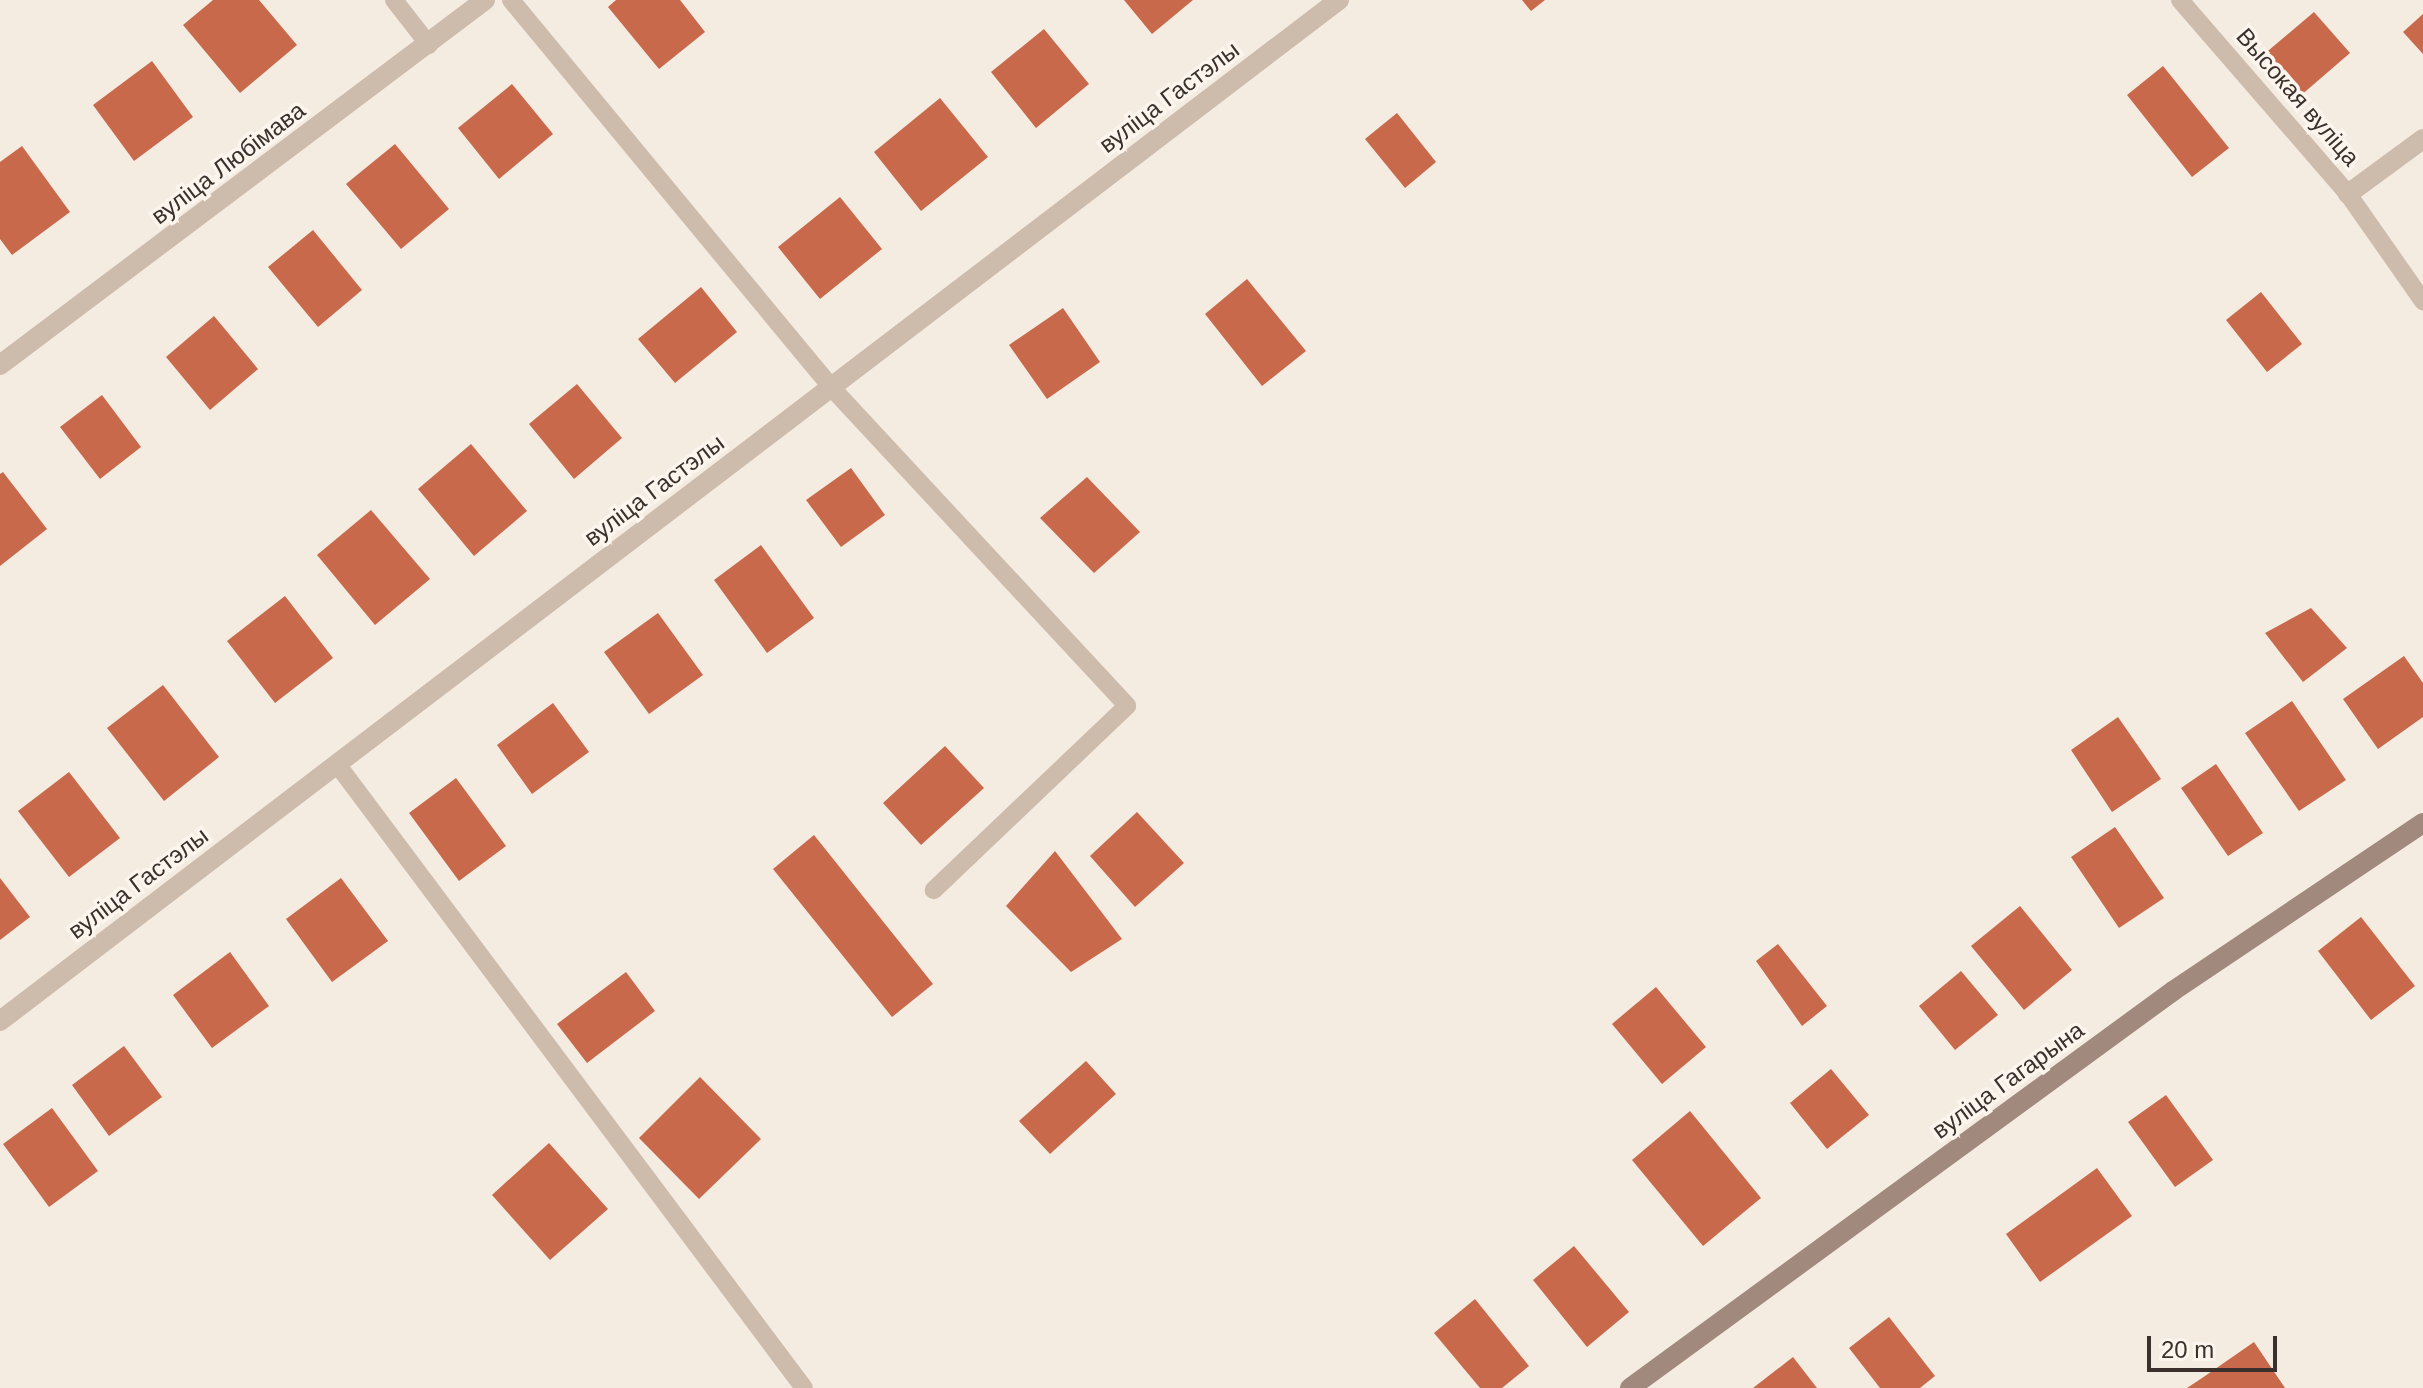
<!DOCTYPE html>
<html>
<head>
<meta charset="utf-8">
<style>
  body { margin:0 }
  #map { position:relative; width:2423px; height:1388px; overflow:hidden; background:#f4ebe1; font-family:Helvetica,sans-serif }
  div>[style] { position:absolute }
  .building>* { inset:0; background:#c8694b }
  .lane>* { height:18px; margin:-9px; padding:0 9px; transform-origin:9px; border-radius:9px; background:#cdbbac }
  .street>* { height:20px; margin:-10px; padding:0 10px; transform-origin:10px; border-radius:10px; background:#cdbbac }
  .secondary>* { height:20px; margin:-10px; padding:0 10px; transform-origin:10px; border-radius:10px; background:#a18a7d }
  span { translate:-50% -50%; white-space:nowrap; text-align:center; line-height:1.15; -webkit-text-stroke:7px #fbf5ee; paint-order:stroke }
  .street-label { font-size:24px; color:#3b302b }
  .scale { position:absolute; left:2147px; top:1336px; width:130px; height:36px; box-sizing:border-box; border:4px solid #3b302b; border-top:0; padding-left:10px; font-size:24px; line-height:28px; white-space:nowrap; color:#3b302b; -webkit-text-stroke:6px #fbf5ee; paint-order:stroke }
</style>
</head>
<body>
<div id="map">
  <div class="building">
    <div style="clip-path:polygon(213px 0,259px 0,297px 45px,240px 93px,183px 25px)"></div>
    <div style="clip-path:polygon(616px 0,680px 0,705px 32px,659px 69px,608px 7px)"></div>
    <div style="clip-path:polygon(1124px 0,1193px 0,1152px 34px)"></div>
    <div style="clip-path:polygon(1522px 0,1545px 0,1531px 11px)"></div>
    <div style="clip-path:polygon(2314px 12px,2350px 53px,2292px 103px,2256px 61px)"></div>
    <div style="clip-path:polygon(2423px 14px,2423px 54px,2403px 32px)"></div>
    <div style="clip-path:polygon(1044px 29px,1089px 84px,1036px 128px,991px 72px)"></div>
    <div style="clip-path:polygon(152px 61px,193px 117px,134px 161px,93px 105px)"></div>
    <div style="clip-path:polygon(2163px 66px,2229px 148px,2192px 177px,2127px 95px)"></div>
    <div style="clip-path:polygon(512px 84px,553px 134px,499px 179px,458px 128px)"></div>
    <div style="clip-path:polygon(940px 98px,988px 157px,921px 211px,874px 152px)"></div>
    <div style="clip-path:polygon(1397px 113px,1436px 162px,1405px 188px,1365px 139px)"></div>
    <div style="clip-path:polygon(395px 144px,449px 209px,401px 249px,346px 184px)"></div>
    <div style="clip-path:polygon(22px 146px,70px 212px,12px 255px,0 239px,0 162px)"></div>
    <div style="clip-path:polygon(840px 197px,882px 249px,820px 299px,778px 247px)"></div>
    <div style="clip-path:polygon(313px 230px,362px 290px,318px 327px,268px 267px)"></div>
    <div style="clip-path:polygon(1247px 279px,1306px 351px,1262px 386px,1205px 314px)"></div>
    <div style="clip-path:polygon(701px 287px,737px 332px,675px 383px,638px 339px)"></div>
    <div style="clip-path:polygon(2261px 292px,2302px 344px,2267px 372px,2226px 320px)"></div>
    <div style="clip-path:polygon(1063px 308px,1100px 362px,1047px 399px,1009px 345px)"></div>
    <div style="clip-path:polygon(214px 316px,258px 369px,210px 410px,166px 357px)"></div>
    <div style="clip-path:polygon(577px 384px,622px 438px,574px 479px,529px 424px)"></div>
    <div style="clip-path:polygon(102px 395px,141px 447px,100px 479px,60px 427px)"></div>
    <div style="clip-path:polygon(471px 444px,527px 511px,474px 556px,418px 489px)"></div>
    <div style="clip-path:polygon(851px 468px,885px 515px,841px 547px,806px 500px)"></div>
    <div style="clip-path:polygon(3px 472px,47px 529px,0 566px,0 474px)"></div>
    <div style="clip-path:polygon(1087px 477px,1140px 532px,1094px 573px,1040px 518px)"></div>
    <div style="clip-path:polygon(371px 510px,430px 579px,375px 625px,317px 555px)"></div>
    <div style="clip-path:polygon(761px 545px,814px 618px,767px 653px,714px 580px)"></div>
    <div style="clip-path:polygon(285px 596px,333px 658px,275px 703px,227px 641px)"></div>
    <div style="clip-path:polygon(2311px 608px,2347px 648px,2303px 682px,2265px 633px)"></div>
    <div style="clip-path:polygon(658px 613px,703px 675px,649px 714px,604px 652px)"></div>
    <div style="clip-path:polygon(2404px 656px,2423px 683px,2423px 717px,2378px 749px,2343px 699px)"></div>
    <div style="clip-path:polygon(163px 685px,219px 757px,164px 801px,107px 728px)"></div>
    <div style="clip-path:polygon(2292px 701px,2346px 780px,2299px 811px,2245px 733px)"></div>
    <div style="clip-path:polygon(553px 703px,589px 752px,532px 794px,497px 745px)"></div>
    <div style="clip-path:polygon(2118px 717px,2161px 779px,2112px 812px,2071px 750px)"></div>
    <div style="clip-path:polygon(945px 746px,984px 788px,921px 845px,883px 803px)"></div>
    <div style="clip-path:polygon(2216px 764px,2263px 833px,2228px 856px,2181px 788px)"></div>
    <div style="clip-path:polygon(69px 772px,120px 838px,69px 877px,18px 811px)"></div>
    <div style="clip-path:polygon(456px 778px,506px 846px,459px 881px,409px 813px)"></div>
    <div style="clip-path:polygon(1137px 812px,1184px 863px,1135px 907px,1090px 856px)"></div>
    <div style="clip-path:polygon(2115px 827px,2164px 898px,2119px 928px,2071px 857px)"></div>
    <div style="clip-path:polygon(814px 835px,933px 984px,892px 1017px,773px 869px)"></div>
    <div style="clip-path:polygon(1055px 851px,1122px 939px,1071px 972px,1006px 906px)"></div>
    <div style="clip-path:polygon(0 878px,30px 917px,0 940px)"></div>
    <div style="clip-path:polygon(341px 878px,388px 941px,332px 982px,286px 919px)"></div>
    <div style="clip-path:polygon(2020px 906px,2072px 970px,2024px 1010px,1971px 946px)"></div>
    <div style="clip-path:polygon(2361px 917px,2415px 986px,2371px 1020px,2318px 951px)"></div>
    <div style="clip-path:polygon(1778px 944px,1827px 1006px,1802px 1026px,1756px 961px)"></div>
    <div style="clip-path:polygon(230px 952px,269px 1006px,212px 1048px,173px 995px)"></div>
    <div style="clip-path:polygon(1961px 971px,1998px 1015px,1955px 1050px,1919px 1006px)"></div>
    <div style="clip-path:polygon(626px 972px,655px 1011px,587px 1063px,557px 1024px)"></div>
    <div style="clip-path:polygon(1656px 987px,1706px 1047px,1662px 1084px,1612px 1024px)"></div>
    <div style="clip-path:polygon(124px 1046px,162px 1097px,109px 1136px,72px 1085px)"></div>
    <div style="clip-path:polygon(1086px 1061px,1116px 1094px,1050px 1154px,1019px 1121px)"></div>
    <div style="clip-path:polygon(1831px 1069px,1869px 1115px,1827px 1149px,1790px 1103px)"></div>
    <div style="clip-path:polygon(700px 1077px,761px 1139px,699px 1199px,639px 1138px)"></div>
    <div style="clip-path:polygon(2166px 1095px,2213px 1160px,2175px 1187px,2128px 1122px)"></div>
    <div style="clip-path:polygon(52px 1108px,98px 1171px,49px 1207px,3px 1144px)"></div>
    <div style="clip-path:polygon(1690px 1111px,1761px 1198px,1703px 1246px,1632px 1160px)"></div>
    <div style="clip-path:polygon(549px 1143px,608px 1209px,550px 1260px,492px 1195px)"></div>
    <div style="clip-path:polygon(2097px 1168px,2132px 1216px,2040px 1282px,2006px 1234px)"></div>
    <div style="clip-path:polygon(1574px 1246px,1629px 1312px,1587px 1347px,1533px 1280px)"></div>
    <div style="clip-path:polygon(1475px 1299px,1529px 1366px,1502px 1388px,1480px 1388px,1434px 1333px)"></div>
    <div style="clip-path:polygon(1889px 1317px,1935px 1376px,1920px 1388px,1880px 1388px,1849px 1348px)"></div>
    <div style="clip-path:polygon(2254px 1342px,2285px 1388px,2187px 1388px,2205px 1376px)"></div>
    <div style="clip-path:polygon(1793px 1357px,1817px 1388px,1753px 1388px)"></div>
  </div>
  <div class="lane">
    <div style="left:394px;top:0;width:57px;rotate:52.1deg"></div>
    <div style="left:511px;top:0;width:502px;rotate:50.41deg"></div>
    <div style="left:831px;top:387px;width:435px;rotate:47.1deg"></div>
    <div style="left:1127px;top:706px;width:267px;rotate:136.4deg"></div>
    <div style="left:2180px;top:0;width:257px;rotate:49.1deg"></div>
    <div style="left:2348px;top:194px;width:131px;rotate:55deg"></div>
    <div style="left:337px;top:764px;width:779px;rotate:53.19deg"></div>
  </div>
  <div class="street">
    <div style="left:2348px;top:194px;width:93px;rotate:-36.3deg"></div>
    <div style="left:0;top:365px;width:607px;rotate:-36.96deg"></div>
    <div style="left:0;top:1021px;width:1684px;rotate:-37.33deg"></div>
  </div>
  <div class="secondary">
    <div style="left:1630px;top:1388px;width:673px;rotate:-36.17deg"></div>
    <div style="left:2173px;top:991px;width:301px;rotate:-33.9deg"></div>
  </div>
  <div class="street-label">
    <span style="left:1169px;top:97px;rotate:-37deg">вуліца Гастэлы</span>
    <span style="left:2298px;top:97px;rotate:49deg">Высокая вуліца</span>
    <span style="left:228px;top:163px;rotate:-37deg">вуліца Любімава</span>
    <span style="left:654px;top:490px;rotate:-37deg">вуліца Гастэлы</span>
    <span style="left:138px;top:883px;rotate:-37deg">вуліца Гастэлы</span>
    <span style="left:2008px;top:1080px;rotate:-36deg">вуліца Гагарына</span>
  </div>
  <div class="scale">20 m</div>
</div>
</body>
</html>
